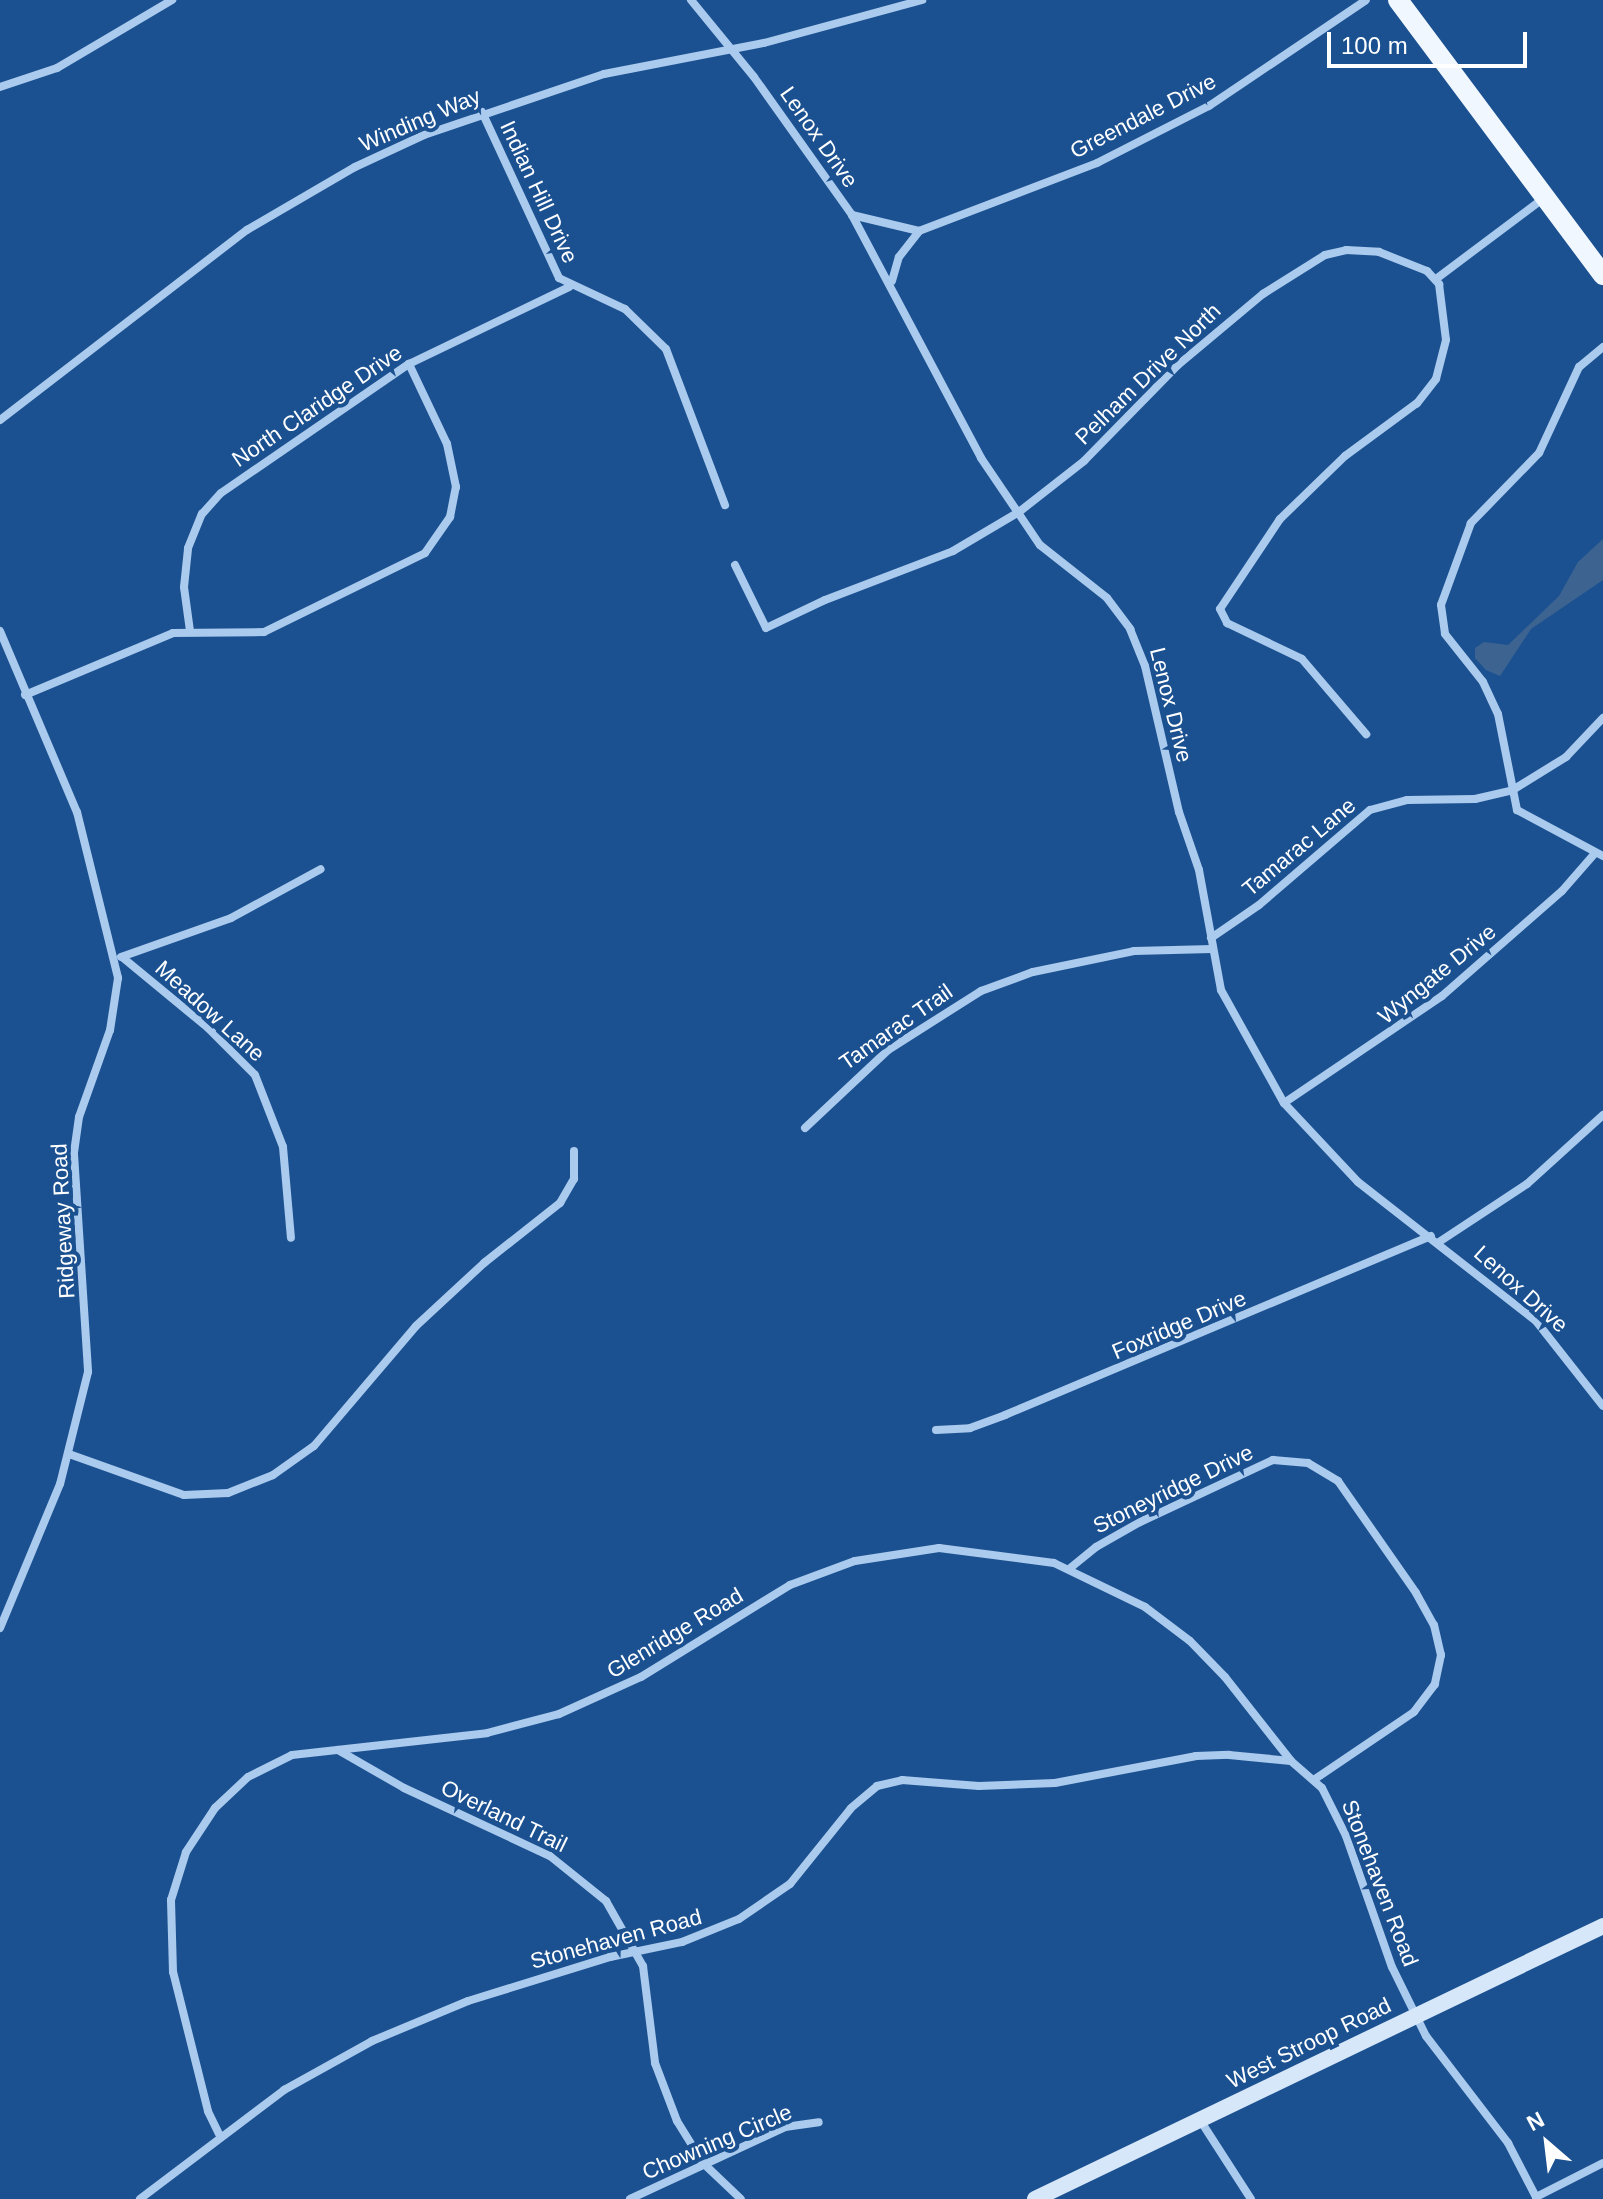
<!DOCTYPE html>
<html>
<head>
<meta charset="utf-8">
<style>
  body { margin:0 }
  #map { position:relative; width:1603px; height:2199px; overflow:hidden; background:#1b5190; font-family:Arial,sans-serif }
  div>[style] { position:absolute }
  .water>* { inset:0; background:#3d6491 }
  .street>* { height:8px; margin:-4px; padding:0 4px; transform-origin:4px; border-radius:4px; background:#aacaee }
  .secondary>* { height:16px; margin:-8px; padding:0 8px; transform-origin:8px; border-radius:8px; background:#d7e7fa }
  .primary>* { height:20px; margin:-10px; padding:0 10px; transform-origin:10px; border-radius:10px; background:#f1f7ff }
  span { translate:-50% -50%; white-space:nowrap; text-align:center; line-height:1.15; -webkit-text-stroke:8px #1b5190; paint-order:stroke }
  .street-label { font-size:22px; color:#fff }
  .north { position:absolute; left:1507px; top:2103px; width:80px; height:80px; -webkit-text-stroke:6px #1b5190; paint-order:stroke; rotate:332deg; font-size:22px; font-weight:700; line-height:32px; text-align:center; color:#fff }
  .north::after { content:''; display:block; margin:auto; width:28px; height:36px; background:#fff; clip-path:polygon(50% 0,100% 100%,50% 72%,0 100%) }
  .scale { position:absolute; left:1327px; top:32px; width:200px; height:36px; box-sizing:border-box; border:4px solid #fff; border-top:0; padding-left:10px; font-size:24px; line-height:28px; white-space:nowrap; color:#fff; -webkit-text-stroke:6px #1b5190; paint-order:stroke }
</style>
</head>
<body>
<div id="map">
  <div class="water">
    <div style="clip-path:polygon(1603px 539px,1603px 580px,1531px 629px,1500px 676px,1486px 670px,1475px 658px,1475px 648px,1484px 642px,1508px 645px,1559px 596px,1578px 562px)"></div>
  </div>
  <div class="street">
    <div style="left:691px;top:0;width:99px;rotate:50.7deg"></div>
    <div style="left:754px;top:77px;width:169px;rotate:54.6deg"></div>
    <div style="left:852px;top:215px;width:275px;rotate:62deg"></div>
    <div style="left:981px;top:458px;width:105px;rotate:55.9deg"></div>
    <div style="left:1040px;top:545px;width:85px;rotate:38.3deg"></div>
    <div style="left:1107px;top:598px;width:39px;rotate:53deg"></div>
    <div style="left:1130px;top:629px;width:40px;rotate:68deg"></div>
    <div style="left:1145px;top:666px;width:150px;rotate:76.9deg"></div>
    <div style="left:1179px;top:812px;width:61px;rotate:71deg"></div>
    <div style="left:1199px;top:870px;width:122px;rotate:79.6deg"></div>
    <div style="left:1221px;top:990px;width:129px;rotate:60.9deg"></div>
    <div style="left:1284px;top:1103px;width:108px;rotate:46.9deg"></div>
    <div style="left:1358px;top:1182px;width:226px;rotate:38deg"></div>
    <div style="left:1536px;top:1321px;width:108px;rotate:51.8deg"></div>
    <div style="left:0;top:87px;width:60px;rotate:-18.4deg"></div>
    <div style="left:57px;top:68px;width:134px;rotate:-30.6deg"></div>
    <div style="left:482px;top:112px;width:183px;rotate:65.1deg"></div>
    <div style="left:559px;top:278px;width:73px;rotate:25.2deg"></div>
    <div style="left:625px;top:309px;width:57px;rotate:44.3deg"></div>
    <div style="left:666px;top:349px;width:167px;rotate:69.3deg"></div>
    <div style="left:852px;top:215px;width:69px;rotate:13.4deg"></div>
    <div style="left:919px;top:231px;width:191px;rotate:-20.9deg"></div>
    <div style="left:1097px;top:163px;width:126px;rotate:-27deg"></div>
    <div style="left:1209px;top:106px;width:189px;rotate:-34deg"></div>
    <div style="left:1436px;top:279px;width:135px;rotate:-36.9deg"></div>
    <div style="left:892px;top:281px;width:25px;rotate:-74deg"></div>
    <div style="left:899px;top:257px;width:33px;rotate:-52deg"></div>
    <div style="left:1603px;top:347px;width:31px;rotate:140deg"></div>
    <div style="left:1579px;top:367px;width:95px;rotate:114.9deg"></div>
    <div style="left:1539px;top:453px;width:98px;rotate:134.2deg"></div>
    <div style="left:1471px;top:523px;width:87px;rotate:110.1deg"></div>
    <div style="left:1441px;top:605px;width:29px;rotate:82deg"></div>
    <div style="left:1445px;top:634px;width:61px;rotate:51.6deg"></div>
    <div style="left:1483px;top:682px;width:35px;rotate:65deg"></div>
    <div style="left:1498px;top:714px;width:98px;rotate:78.8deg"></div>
    <div style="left:1517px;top:810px;width:98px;rotate:28.1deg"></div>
    <div style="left:0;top:420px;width:312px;rotate:-37.6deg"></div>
    <div style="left:247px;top:230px;width:125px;rotate:-30.3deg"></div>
    <div style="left:355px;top:167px;width:76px;rotate:-24.9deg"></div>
    <div style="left:424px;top:135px;width:190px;rotate:-18.7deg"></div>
    <div style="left:604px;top:74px;width:163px;rotate:-11deg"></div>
    <div style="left:764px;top:43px;width:164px;rotate:-15.2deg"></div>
    <div style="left:735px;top:565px;width:70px;rotate:63.8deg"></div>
    <div style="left:766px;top:628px;width:65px;rotate:-25.4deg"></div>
    <div style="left:825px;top:600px;width:137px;rotate:-20.9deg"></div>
    <div style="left:953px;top:551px;width:77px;rotate:-30.6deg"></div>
    <div style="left:1019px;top:512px;width:83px;rotate:-38.1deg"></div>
    <div style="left:1084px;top:461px;width:134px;rotate:-45.6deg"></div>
    <div style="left:1178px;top:365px;width:111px;rotate:-39.9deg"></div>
    <div style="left:1263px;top:294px;width:73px;rotate:-32.2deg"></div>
    <div style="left:1325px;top:255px;width:22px;rotate:-13deg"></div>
    <div style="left:1346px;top:250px;width:33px;rotate:3deg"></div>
    <div style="left:1379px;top:252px;width:52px;rotate:21.6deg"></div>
    <div style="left:1427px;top:271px;width:18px;rotate:47deg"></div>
    <div style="left:1439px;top:284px;width:56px;rotate:82.9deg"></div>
    <div style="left:1446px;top:340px;width:40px;rotate:104.4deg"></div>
    <div style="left:1436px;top:379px;width:31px;rotate:128deg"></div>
    <div style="left:1417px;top:403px;width:89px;rotate:143.6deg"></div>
    <div style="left:1345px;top:456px;width:91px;rotate:135.9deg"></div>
    <div style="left:1280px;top:519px;width:108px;rotate:123.7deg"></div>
    <div style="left:1220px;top:609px;width:16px;rotate:63deg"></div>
    <div style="left:1227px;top:623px;width:83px;rotate:25.6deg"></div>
    <div style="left:1302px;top:659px;width:99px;rotate:49.5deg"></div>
    <div style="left:0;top:631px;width:197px;rotate:67deg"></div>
    <div style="left:77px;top:812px;width:171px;rotate:76.1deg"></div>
    <div style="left:118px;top:978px;width:53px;rotate:98.7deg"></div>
    <div style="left:110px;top:1030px;width:92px;rotate:109.6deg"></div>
    <div style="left:79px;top:1117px;width:37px;rotate:98deg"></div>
    <div style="left:74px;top:1154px;width:218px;rotate:86.3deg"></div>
    <div style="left:88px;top:1372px;width:115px;rotate:104deg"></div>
    <div style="left:60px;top:1484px;width:156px;rotate:112.6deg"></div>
    <div style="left:190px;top:631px;width:44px;rotate:-97.8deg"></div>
    <div style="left:184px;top:587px;width:39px;rotate:-84deg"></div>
    <div style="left:188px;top:548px;width:37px;rotate:-68deg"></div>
    <div style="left:202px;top:514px;width:28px;rotate:-48deg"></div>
    <div style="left:221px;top:493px;width:228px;rotate:-34.5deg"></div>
    <div style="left:409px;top:364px;width:178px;rotate:-25.7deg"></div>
    <div style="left:25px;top:695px;width:160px;rotate:-22.7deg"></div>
    <div style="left:173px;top:633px;width:91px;rotate:-0.6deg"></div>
    <div style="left:264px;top:632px;width:179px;rotate:-26.1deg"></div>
    <div style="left:425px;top:553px;width:44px;rotate:-55.2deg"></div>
    <div style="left:450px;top:517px;width:31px;rotate:-79deg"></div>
    <div style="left:456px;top:487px;width:44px;rotate:-101.8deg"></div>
    <div style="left:447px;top:444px;width:89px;rotate:-115.4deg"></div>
    <div style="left:1211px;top:938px;width:58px;rotate:-34.5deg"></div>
    <div style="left:1259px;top:905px;width:146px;rotate:-40.6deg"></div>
    <div style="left:1370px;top:810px;width:38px;rotate:-15deg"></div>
    <div style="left:1407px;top:800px;width:68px;rotate:-0.8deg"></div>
    <div style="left:1475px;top:799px;width:37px;rotate:-13deg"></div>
    <div style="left:1511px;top:791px;width:65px;rotate:-31.7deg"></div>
    <div style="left:1566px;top:757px;width:54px;rotate:-46.5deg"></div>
    <div style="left:121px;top:957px;width:117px;rotate:-19.5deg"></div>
    <div style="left:231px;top:918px;width:102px;rotate:-28.6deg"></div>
    <div style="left:122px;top:957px;width:112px;rotate:39.5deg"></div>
    <div style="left:208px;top:1028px;width:66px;rotate:45deg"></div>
    <div style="left:255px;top:1075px;width:77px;rotate:68.7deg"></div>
    <div style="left:283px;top:1147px;width:91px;rotate:85deg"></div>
    <div style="left:1284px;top:1103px;width:191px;rotate:-34.1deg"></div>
    <div style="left:1442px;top:996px;width:159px;rotate:-41.2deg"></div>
    <div style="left:1562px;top:891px;width:50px;rotate:-49deg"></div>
    <div style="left:805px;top:1128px;width:114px;rotate:-43.2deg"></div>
    <div style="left:888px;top:1050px;width:110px;rotate:-32.4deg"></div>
    <div style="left:981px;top:991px;width:55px;rotate:-20.1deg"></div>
    <div style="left:1033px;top:972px;width:103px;rotate:-11.7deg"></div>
    <div style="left:1134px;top:951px;width:78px;rotate:-1.5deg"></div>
    <div style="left:1439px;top:1242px;width:105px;rotate:-33.4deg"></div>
    <div style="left:1527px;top:1184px;width:103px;rotate:-42.2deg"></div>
    <div style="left:936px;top:1430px;width:34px;rotate:-3deg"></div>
    <div style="left:970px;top:1428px;width:37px;rotate:-20deg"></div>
    <div style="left:1005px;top:1415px;width:462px;rotate:-22.8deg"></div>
    <div style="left:69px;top:1454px;width:122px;rotate:19.6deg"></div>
    <div style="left:184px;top:1495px;width:44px;rotate:-2.6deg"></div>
    <div style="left:228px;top:1493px;width:48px;rotate:-21.8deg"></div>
    <div style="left:273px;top:1475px;width:50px;rotate:-35.3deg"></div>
    <div style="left:314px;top:1446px;width:157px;rotate:-49.6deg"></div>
    <div style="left:416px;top:1326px;width:93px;rotate:-42.8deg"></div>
    <div style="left:484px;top:1263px;width:97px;rotate:-38.3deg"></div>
    <div style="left:560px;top:1203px;width:28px;rotate:-60deg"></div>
    <div style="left:574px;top:1179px;width:28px;rotate:-90deg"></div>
    <div style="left:1069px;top:1569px;width:35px;rotate:-39deg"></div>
    <div style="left:1096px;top:1547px;width:51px;rotate:-29.6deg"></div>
    <div style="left:1140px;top:1522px;width:147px;rotate:-25deg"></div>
    <div style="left:1273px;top:1460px;width:35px;rotate:5deg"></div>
    <div style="left:1308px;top:1463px;width:35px;rotate:31deg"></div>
    <div style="left:1338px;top:1481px;width:136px;rotate:55.1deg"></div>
    <div style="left:1416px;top:1593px;width:37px;rotate:61deg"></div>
    <div style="left:1434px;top:1625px;width:31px;rotate:77deg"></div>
    <div style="left:1441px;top:1655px;width:30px;rotate:102deg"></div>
    <div style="left:1435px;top:1684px;width:35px;rotate:127deg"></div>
    <div style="left:1414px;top:1712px;width:120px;rotate:145.9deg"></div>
    <div style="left:338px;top:1750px;width:76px;rotate:29.9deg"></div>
    <div style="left:404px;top:1788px;width:161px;rotate:25deg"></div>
    <div style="left:550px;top:1856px;width:72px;rotate:38.8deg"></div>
    <div style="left:606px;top:1901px;width:75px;rotate:60.4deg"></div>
    <div style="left:643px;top:1966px;width:98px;rotate:82.9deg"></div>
    <div style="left:655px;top:2063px;width:62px;rotate:69.2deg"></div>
    <div style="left:677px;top:2121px;width:49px;rotate:58.2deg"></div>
    <div style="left:703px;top:2163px;width:52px;rotate:43.5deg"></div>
    <div style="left:1200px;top:2120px;width:94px;rotate:57.2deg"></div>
    <div style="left:219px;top:2134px;width:25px;rotate:-116deg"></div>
    <div style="left:208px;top:2111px;width:143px;rotate:-104.1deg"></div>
    <div style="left:173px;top:1972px;width:72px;rotate:-91.6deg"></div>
    <div style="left:171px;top:1900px;width:50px;rotate:-72.6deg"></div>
    <div style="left:186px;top:1852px;width:53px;rotate:-56.6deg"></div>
    <div style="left:215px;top:1808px;width:45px;rotate:-43.2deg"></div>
    <div style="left:248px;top:1777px;width:49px;rotate:-26.6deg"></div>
    <div style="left:292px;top:1755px;width:196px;rotate:-6.4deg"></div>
    <div style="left:487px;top:1733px;width:74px;rotate:-14.8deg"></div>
    <div style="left:559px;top:1714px;width:90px;rotate:-24.3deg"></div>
    <div style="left:641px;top:1677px;width:175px;rotate:-31.7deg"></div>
    <div style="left:790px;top:1585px;width:69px;rotate:-20.3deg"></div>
    <div style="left:855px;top:1561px;width:85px;rotate:-8.8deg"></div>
    <div style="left:939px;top:1548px;width:116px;rotate:7.4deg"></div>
    <div style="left:1054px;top:1563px;width:101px;rotate:25.8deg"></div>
    <div style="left:1145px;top:1607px;width:56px;rotate:37.1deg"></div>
    <div style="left:1190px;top:1641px;width:50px;rotate:45.8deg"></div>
    <div style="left:1225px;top:1677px;width:107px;rotate:51.8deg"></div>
    <div style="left:1536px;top:2197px;width:75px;rotate:-26.9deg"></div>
    <div style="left:140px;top:2199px;width:181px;rotate:-37.1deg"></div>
    <div style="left:284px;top:2090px;width:101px;rotate:-29.1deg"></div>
    <div style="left:372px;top:2041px;width:104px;rotate:-22.6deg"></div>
    <div style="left:468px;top:2001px;width:149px;rotate:-17.2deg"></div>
    <div style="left:610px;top:1957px;width:74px;rotate:-11.8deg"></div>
    <div style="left:682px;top:1942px;width:61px;rotate:-22deg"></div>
    <div style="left:739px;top:1919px;width:62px;rotate:-34.5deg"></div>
    <div style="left:790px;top:1884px;width:97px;rotate:-51.2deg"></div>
    <div style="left:851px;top:1808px;width:34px;rotate:-40deg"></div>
    <div style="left:877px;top:1786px;width:26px;rotate:-13deg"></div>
    <div style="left:902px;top:1780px;width:77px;rotate:4.5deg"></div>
    <div style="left:979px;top:1786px;width:76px;rotate:-2.3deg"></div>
    <div style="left:1055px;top:1783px;width:144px;rotate:-10.8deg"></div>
    <div style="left:1196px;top:1756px;width:33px;rotate:-2deg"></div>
    <div style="left:1229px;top:1755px;width:62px;rotate:5.5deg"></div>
    <div style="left:1291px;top:1761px;width:41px;rotate:41.1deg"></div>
    <div style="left:1322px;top:1788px;width:54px;rotate:63.4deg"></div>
    <div style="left:1346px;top:1836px;width:139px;rotate:70.7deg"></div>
    <div style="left:1392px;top:1967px;width:77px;rotate:63.8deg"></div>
    <div style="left:1426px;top:2036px;width:135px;rotate:52.5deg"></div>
    <div style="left:1508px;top:2143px;width:63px;rotate:62.6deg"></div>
    <div style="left:630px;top:2199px;width:171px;rotate:-24.9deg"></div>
    <div style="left:785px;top:2127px;width:34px;rotate:-8deg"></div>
  </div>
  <div class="secondary">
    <div style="left:1035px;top:2199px;width:630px;rotate:-25.67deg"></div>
  </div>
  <div class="primary">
    <div style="left:1398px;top:0;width:343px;rotate:53.3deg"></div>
  </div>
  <div class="street-label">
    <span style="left:1143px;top:116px;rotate:-27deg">Greendale Drive</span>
    <span style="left:420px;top:120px;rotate:-23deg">Winding Way</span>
    <span style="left:819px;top:137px;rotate:55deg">Lenox Drive</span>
    <span style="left:539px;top:192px;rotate:65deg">Indian Hill Drive</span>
    <span style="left:1148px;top:374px;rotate:-44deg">Pelham Drive North</span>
    <span style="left:317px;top:406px;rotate:-34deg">North Claridge Drive</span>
    <span style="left:1171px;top:705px;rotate:76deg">Lenox Drive</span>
    <span style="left:1299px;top:847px;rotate:-40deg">Tamarac Lane</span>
    <span style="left:1437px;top:974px;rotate:-39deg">Wyngate Drive</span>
    <span style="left:210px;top:1011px;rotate:42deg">Meadow Lane</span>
    <span style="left:896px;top:1027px;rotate:-35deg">Tamarac Trail</span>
    <span style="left:63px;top:1221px;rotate:-93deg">Ridgeway Road</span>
    <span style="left:1521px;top:1289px;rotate:42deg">Lenox Drive</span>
    <span style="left:1179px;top:1325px;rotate:-23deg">Foxridge Drive</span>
    <span style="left:1173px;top:1489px;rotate:-26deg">Stoneyridge Drive</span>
    <span style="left:675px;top:1633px;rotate:-31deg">Glenridge Road</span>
    <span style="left:504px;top:1816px;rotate:26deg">Overland Trail</span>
    <span style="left:1380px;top:1883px;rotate:69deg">Stonehaven Road</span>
    <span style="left:616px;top:1939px;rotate:-15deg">Stonehaven Road</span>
    <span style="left:1309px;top:2043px;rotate:-26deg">West Stroop Road</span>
    <span style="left:717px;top:2142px;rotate:-23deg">Chowning Circle</span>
  </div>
  <div class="north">N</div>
  <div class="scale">100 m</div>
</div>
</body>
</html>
